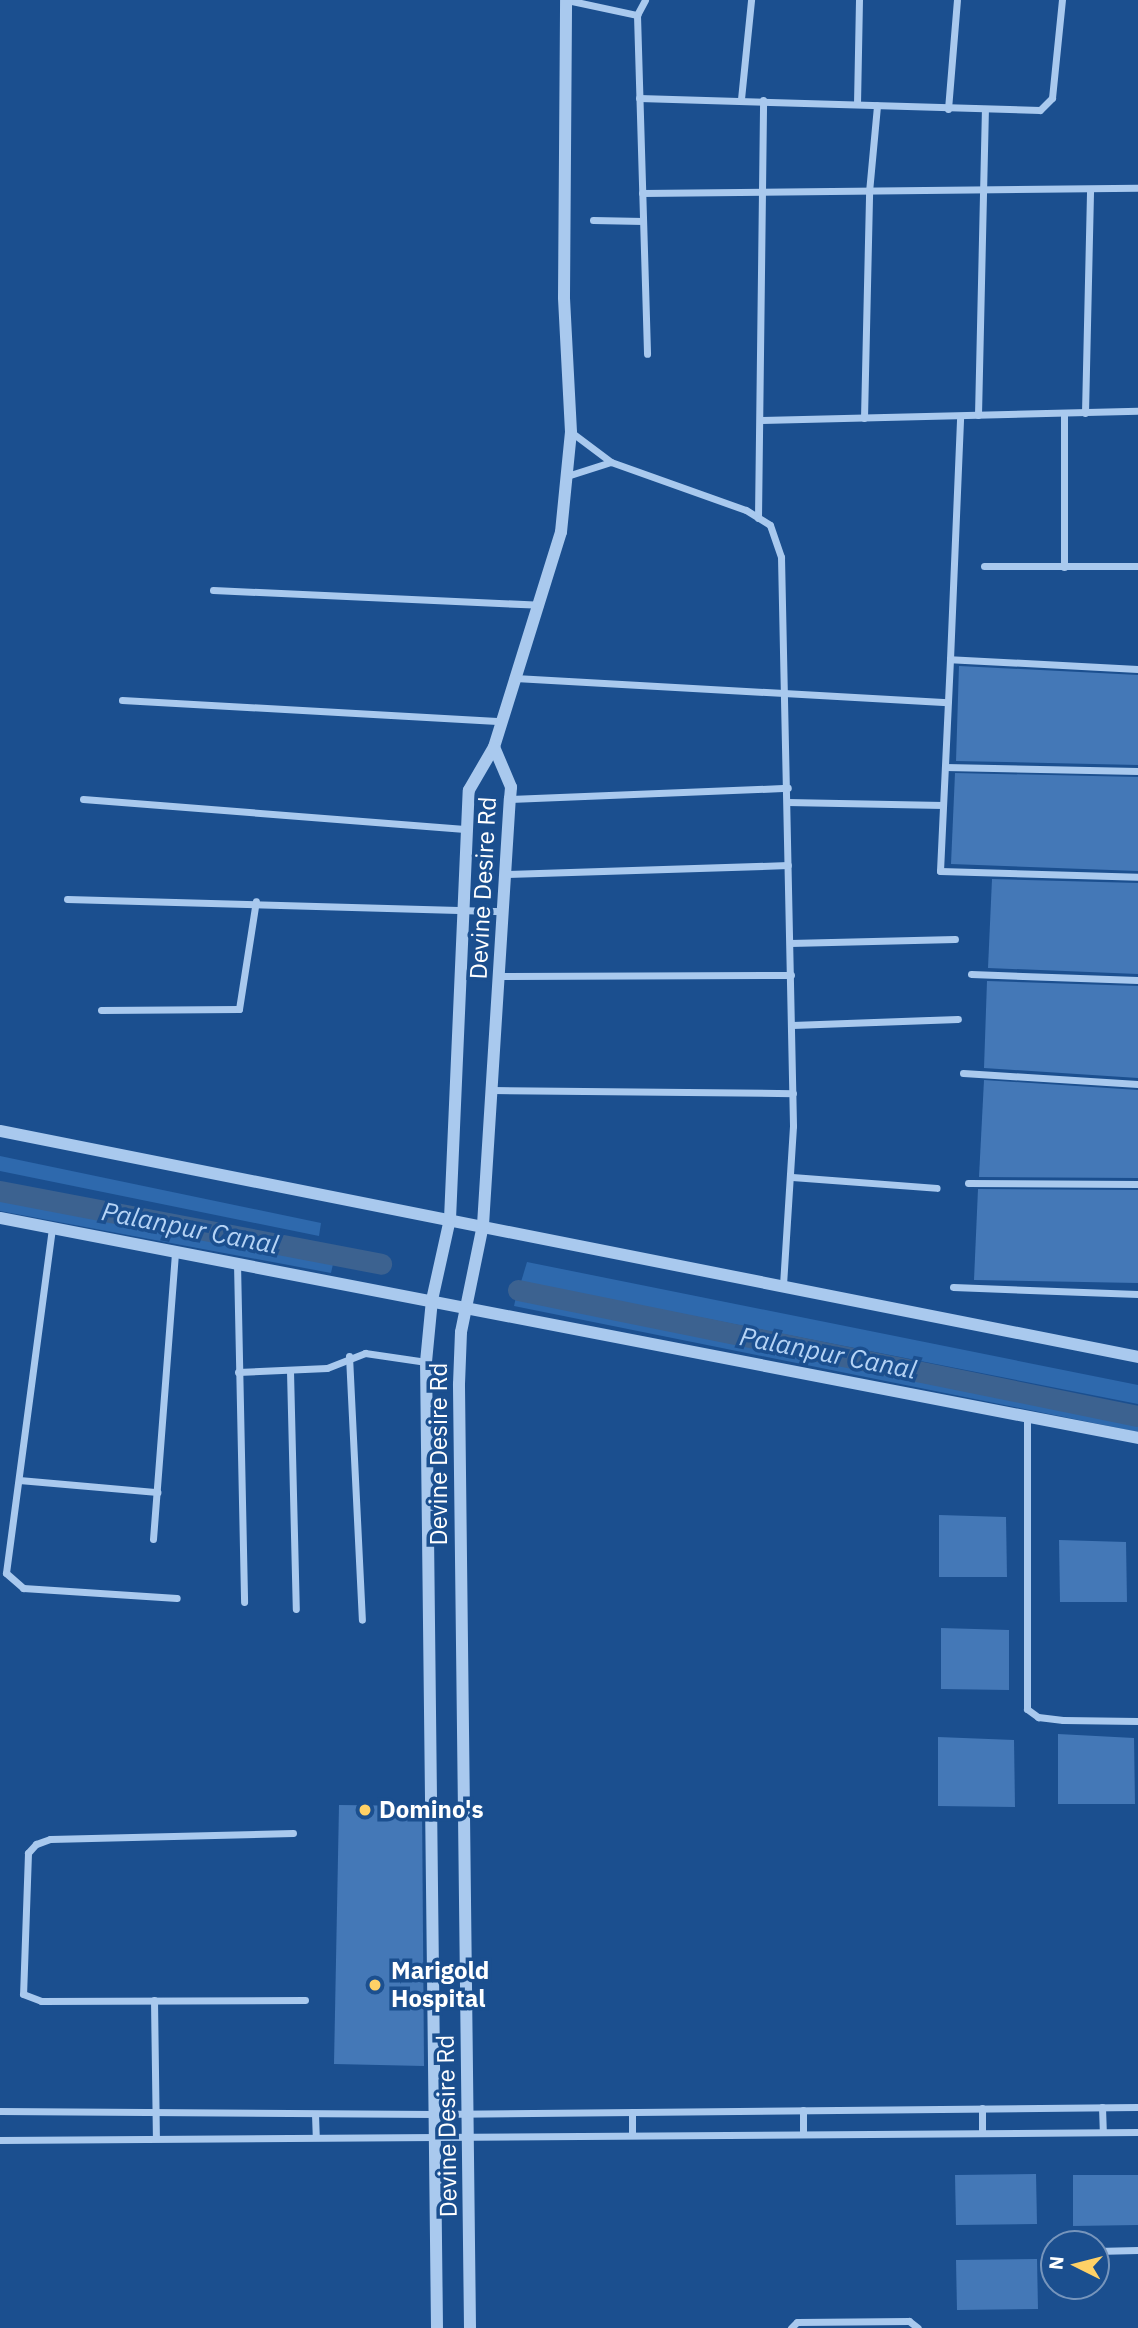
<!DOCTYPE html>
<html>
<head>
<meta charset="utf-8">
<style>
  body { margin:0 }
  #map { position:relative; width:1138px; height:2328px; overflow:hidden; background:#1b4f8f; font-family:"IBM Plex Sans",sans-serif }
  div>[style] { position:absolute }
  .green>* { inset:0; background:#2e69ad }
  .canal>* { height:21px; margin:-10.5px; padding:0 10.5px; transform-origin:10.5px; border-radius:10.5px; background:#3c6290 }
  .building>* { inset:0; background:#4478b7 }
  .minor>* { height:7px; margin:-3.5px; padding:0 3.5px; transform-origin:3.5px; border-radius:3.5px; background:#a9c9ee }
  .tertiary>* { height:12px; margin:-6px; padding:0 6px; transform-origin:6px; border-radius:6px; background:#a9c9ee }
  .dots>* { width:19px; height:19px; translate:-50% -50%; box-sizing:border-box; border:4px solid #1b4f8f; border-radius:50% }
  span { translate:-50% -50%; white-space:nowrap; text-align:center; line-height:1.15; -webkit-text-stroke:7px #1b4f8f; paint-order:stroke }
  .street-label { font-size:24px; color:#fff }
  .poi-label { font-size:24px; color:#fff; font-weight:700 }
  .left { translate:0 -50%; text-align:left }
  .water-label { font-size:26px; color:#b5d3f5; font-style:italic }
  .north { position:absolute; left:1040px; top:2230px; width:70px; height:70px; box-sizing:border-box; background:#1b4f8f; border:2px solid #7695bc; border-radius:50%; rotate:276deg; font-size:19px; font-weight:700; line-height:28px; text-align:center; color:#fff }
  .north::after { content:''; display:block; margin:auto; width:24px; height:32px; background:#ffd166; clip-path:polygon(50% 0,100% 100%,50% 72%,0 100%) }
</style>
</head>
<body>
<div id="map">
  <div class="green">
    <div style="clip-path:polygon(0 1156px,321px 1223px,319px 1236px,0 1171px)"></div>
    <div style="clip-path:polygon(0 1198px,333px 1264px,331px 1273px,0 1211px)"></div>
    <div style="clip-path:polygon(527px 1262px,1138px 1385px,1138px 1404px,521px 1282px)"></div>
    <div style="clip-path:polygon(516px 1297px,1138px 1425px,1138px 1432px,514px 1306px)"></div>
  </div>
  <div class="canal">
    <div style="left:0;top:1191px;width:388px;rotate:10.8deg"></div>
    <div style="left:518px;top:1290px;width:633px;rotate:11.49deg"></div>
  </div>
  <div class="building">
    <div style="clip-path:polygon(959px 666px,1138px 675px,1138px 765px,956px 761px)"></div>
    <div style="clip-path:polygon(955px 773px,1138px 777px,1138px 871px,951px 864px)"></div>
    <div style="clip-path:polygon(992px 879px,1138px 883px,1138px 974px,988px 968px)"></div>
    <div style="clip-path:polygon(987px 981px,1138px 986px,1138px 1078px,984px 1068px)"></div>
    <div style="clip-path:polygon(984px 1080px,1138px 1090px,1138px 1178px,979px 1177px)"></div>
    <div style="clip-path:polygon(978px 1189px,1138px 1190px,1138px 1283px,974px 1280px)"></div>
    <div style="clip-path:polygon(939px 1515px,1006px 1517px,1007px 1577px,939px 1577px)"></div>
    <div style="clip-path:polygon(1059px 1540px,1126px 1542px,1127px 1602px,1060px 1602px)"></div>
    <div style="clip-path:polygon(941px 1628px,1009px 1630px,1009px 1690px,941px 1689px)"></div>
    <div style="clip-path:polygon(1058px 1734px,1134px 1738px,1135px 1804px,1058px 1804px)"></div>
    <div style="clip-path:polygon(938px 1737px,1014px 1740px,1015px 1807px,938px 1806px)"></div>
    <div style="clip-path:polygon(339px 1805px,422px 1806px,424px 2066px,334px 2064px)"></div>
    <div style="clip-path:polygon(1036px 2174px,1037px 2224px,956px 2225px,955px 2175px)"></div>
    <div style="clip-path:polygon(1073px 2175px,1138px 2175px,1138px 2225px,1073px 2226px)"></div>
    <div style="clip-path:polygon(1037px 2259px,1038px 2309px,957px 2310px,956px 2260px)"></div>
  </div>
  <div class="minor">
    <div style="left:567px;top:0;width:72px;rotate:12.1deg"></div>
    <div style="left:637px;top:15px;width:17px;rotate:-62deg"></div>
    <div style="left:637px;top:15px;width:339px;rotate:88.3deg"></div>
    <div style="left:639px;top:98px;width:401px;rotate:1.7deg"></div>
    <div style="left:1040px;top:110px;width:17px;rotate:-45deg"></div>
    <div style="left:1052px;top:98px;width:99px;rotate:-84.2deg"></div>
    <div style="left:741px;top:99px;width:100px;rotate:-84.2deg"></div>
    <div style="left:857px;top:104px;width:104px;rotate:-88.9deg"></div>
    <div style="left:948px;top:109px;width:109px;rotate:-85.3deg"></div>
    <div style="left:642px;top:193px;width:496px;rotate:-0.6deg"></div>
    <div style="left:593px;top:220px;width:50px;rotate:1.1deg"></div>
    <div style="left:1064px;top:413px;width:154px;rotate:90deg"></div>
    <div style="left:1085px;top:413px;width:224px;rotate:-88.7deg"></div>
    <div style="left:978px;top:415px;width:305px;rotate:-88.7deg"></div>
    <div style="left:864px;top:418px;width:226px;rotate:-88.7deg"></div>
    <div style="left:869px;top:192px;width:87px;rotate:-84.7deg"></div>
    <div style="left:760px;top:420px;width:378px;rotate:-1.4deg"></div>
    <div style="left:571px;top:432px;width:50px;rotate:36.9deg"></div>
    <div style="left:611px;top:462px;width:143px;rotate:19.6deg"></div>
    <div style="left:746px;top:510px;width:28px;rotate:32deg"></div>
    <div style="left:770px;top:525px;width:34px;rotate:71deg"></div>
    <div style="left:781px;top:557px;width:569px;rotate:88.79deg"></div>
    <div style="left:793px;top:1126px;width:160px;rotate:93.6deg"></div>
    <div style="left:567px;top:476px;width:46px;rotate:-17.7deg"></div>
    <div style="left:758px;top:518px;width:418px;rotate:-89.3deg"></div>
    <div style="left:984px;top:566px;width:154px"></div>
    <div style="left:213px;top:590px;width:327px;rotate:2.6deg"></div>
    <div style="left:950px;top:659px;width:243px;rotate:-87.6deg"></div>
    <div style="left:1138px;top:669px;width:188px;rotate:-177deg"></div>
    <div style="left:950px;top:659px;width:212px;rotate:92.7deg"></div>
    <div style="left:940px;top:871px;width:198px;rotate:1.7deg"></div>
    <div style="left:515px;top:678px;width:433px;rotate:3.2deg"></div>
    <div style="left:122px;top:700px;width:380px;rotate:3.2deg"></div>
    <div style="left:945px;top:767px;width:193px;rotate:1.2deg"></div>
    <div style="left:83px;top:799px;width:386px;rotate:4.5deg"></div>
    <div style="left:510px;top:799px;width:278px;rotate:-2.3deg"></div>
    <div style="left:787px;top:802px;width:156px;rotate:1.1deg"></div>
    <div style="left:505px;top:874px;width:283px;rotate:-1.8deg"></div>
    <div style="left:67px;top:899px;width:436px;rotate:1.6deg"></div>
    <div style="left:790px;top:943px;width:165px;rotate:-1.4deg"></div>
    <div style="left:971px;top:974px;width:167px;rotate:2.1deg"></div>
    <div style="left:499px;top:976px;width:292px;rotate:-0.2deg"></div>
    <div style="left:101px;top:1010px;width:138px;rotate:-0.4deg"></div>
    <div style="left:239px;top:1009px;width:109px;rotate:-81.1deg"></div>
    <div style="left:792px;top:1025px;width:166px;rotate:-2.1deg"></div>
    <div style="left:963px;top:1073px;width:175px;rotate:3.6deg"></div>
    <div style="left:492px;top:1090px;width:301px;rotate:0.6deg"></div>
    <div style="left:792px;top:1177px;width:145px;rotate:4.3deg"></div>
    <div style="left:968px;top:1183px;width:170px;rotate:0.3deg"></div>
    <div style="left:52px;top:1228px;width:348px;rotate:97.6deg"></div>
    <div style="left:6px;top:1573px;width:23px;rotate:41deg"></div>
    <div style="left:23px;top:1588px;width:154px;rotate:3.7deg"></div>
    <div style="left:237px;top:1263px;width:339px;rotate:88.8deg"></div>
    <div style="left:953px;top:1287px;width:185px;rotate:2.2deg"></div>
    <div style="left:349px;top:1356px;width:264px;rotate:87.2deg"></div>
    <div style="left:290px;top:1371px;width:238px;rotate:88.6deg"></div>
    <div style="left:238px;top:1372px;width:89px;rotate:-2.6deg"></div>
    <div style="left:327px;top:1368px;width:41px;rotate:-21.5deg"></div>
    <div style="left:365px;top:1353px;width:62px;rotate:8.4deg"></div>
    <div style="left:1027px;top:1416px;width:293px;rotate:90deg"></div>
    <div style="left:1027px;top:1709px;width:14px;rotate:36deg"></div>
    <div style="left:1038px;top:1717px;width:25px;rotate:7deg"></div>
    <div style="left:1063px;top:1720px;width:75px;rotate:0.8deg"></div>
    <div style="left:19px;top:1480px;width:139px;rotate:5deg"></div>
    <div style="left:153px;top:1539px;width:289px;rotate:-85.6deg"></div>
    <div style="left:293px;top:1833px;width:243px;rotate:178.6deg"></div>
    <div style="left:50px;top:1839px;width:15px;rotate:160deg"></div>
    <div style="left:36px;top:1844px;width:12px;rotate:132deg"></div>
    <div style="left:28px;top:1853px;width:141px;rotate:92deg"></div>
    <div style="left:23px;top:1994px;width:19px;rotate:21deg"></div>
    <div style="left:41px;top:2001px;width:264px;rotate:-0.2deg"></div>
    <div style="left:154px;top:2000px;width:138px;rotate:89.2deg"></div>
    <div style="left:1102px;top:2107px;width:25px;rotate:88deg"></div>
    <div style="left:982px;top:2108px;width:25px;rotate:90deg"></div>
    <div style="left:0;top:2111px;width:434px;rotate:0.4deg"></div>
    <div style="left:434px;top:2114px;width:704px;rotate:-0.57deg"></div>
    <div style="left:315px;top:2114px;width:23px;rotate:88deg"></div>
    <div style="left:803px;top:2134px;width:24px;rotate:-90deg"></div>
    <div style="left:632px;top:2135px;width:23px;rotate:-90deg"></div>
    <div style="left:0;top:2140px;width:1138px;rotate:-0.4deg"></div>
    <div style="left:1096px;top:2251px;width:42px;rotate:-1.4deg"></div>
    <div style="left:791px;top:2328px;width:8px;rotate:-45deg"></div>
    <div style="left:797px;top:2322px;width:112px;rotate:-0.5deg"></div>
    <div style="left:909px;top:2321px;width:11px;rotate:38deg"></div>
  </div>
  <div class="tertiary">
    <div style="left:0;top:1131px;width:1160px;rotate:11.23deg"></div>
    <div style="left:0;top:1218px;width:1159px;rotate:10.94deg"></div>
    <div style="left:437px;top:2328px;width:966px;rotate:-90.65deg"></div>
    <div style="left:426px;top:1362px;width:62px;rotate:-84.5deg"></div>
    <div style="left:432px;top:1300px;width:83px;rotate:-77.5deg"></div>
    <div style="left:450px;top:1219px;width:429px;rotate:-87.5deg"></div>
    <div style="left:469px;top:790px;width:50px;rotate:-59.8deg"></div>
    <div style="left:494px;top:747px;width:225px;rotate:-72.7deg"></div>
    <div style="left:561px;top:532px;width:100px;rotate:-84.3deg"></div>
    <div style="left:571px;top:432px;width:135px;rotate:-93deg"></div>
    <div style="left:564px;top:297px;width:297px;rotate:-89.6deg"></div>
    <div style="left:470px;top:2328px;width:944px;rotate:-90.67deg"></div>
    <div style="left:459px;top:1384px;width:52px;rotate:-87.8deg"></div>
    <div style="left:461px;top:1332px;width:109px;rotate:-78.4deg"></div>
    <div style="left:483px;top:1225px;width:427px;rotate:-86.4deg"></div>
    <div style="left:510px;top:799px;width:12px;rotate:-85deg"></div>
    <div style="left:511px;top:787px;width:43px;rotate:-113deg"></div>
  </div>
  <div class="dots">
    <div style="left:365px;top:1810px;background:#ffd166"></div>
    <div style="left:375px;top:1985px;background:#ffd166"></div>
  </div>
  <div class="street-label">
    <span style="left:483px;top:888px;rotate:-87deg">Devine Desire Rd</span>
    <span style="left:439px;top:1454px;rotate:-90deg">Devine Desire Rd</span>
    <span style="left:447px;top:2126px;rotate:-91deg">Devine Desire Rd</span>
  </div>
  <div class="poi-label">
    <span class="left" style="left:379px;top:1810px">Domino's</span>
    <span class="left" style="left:391px;top:1985px">Marigold<br>Hospital</span>
  </div>
  <div class="water-label">
    <span style="left:190px;top:1228px;rotate:11deg">Palanpur Canal</span>
    <span style="left:828px;top:1353px;rotate:11deg">Palanpur Canal</span>
  </div>
  <div class="north">N</div>
</div>
</body>
</html>
